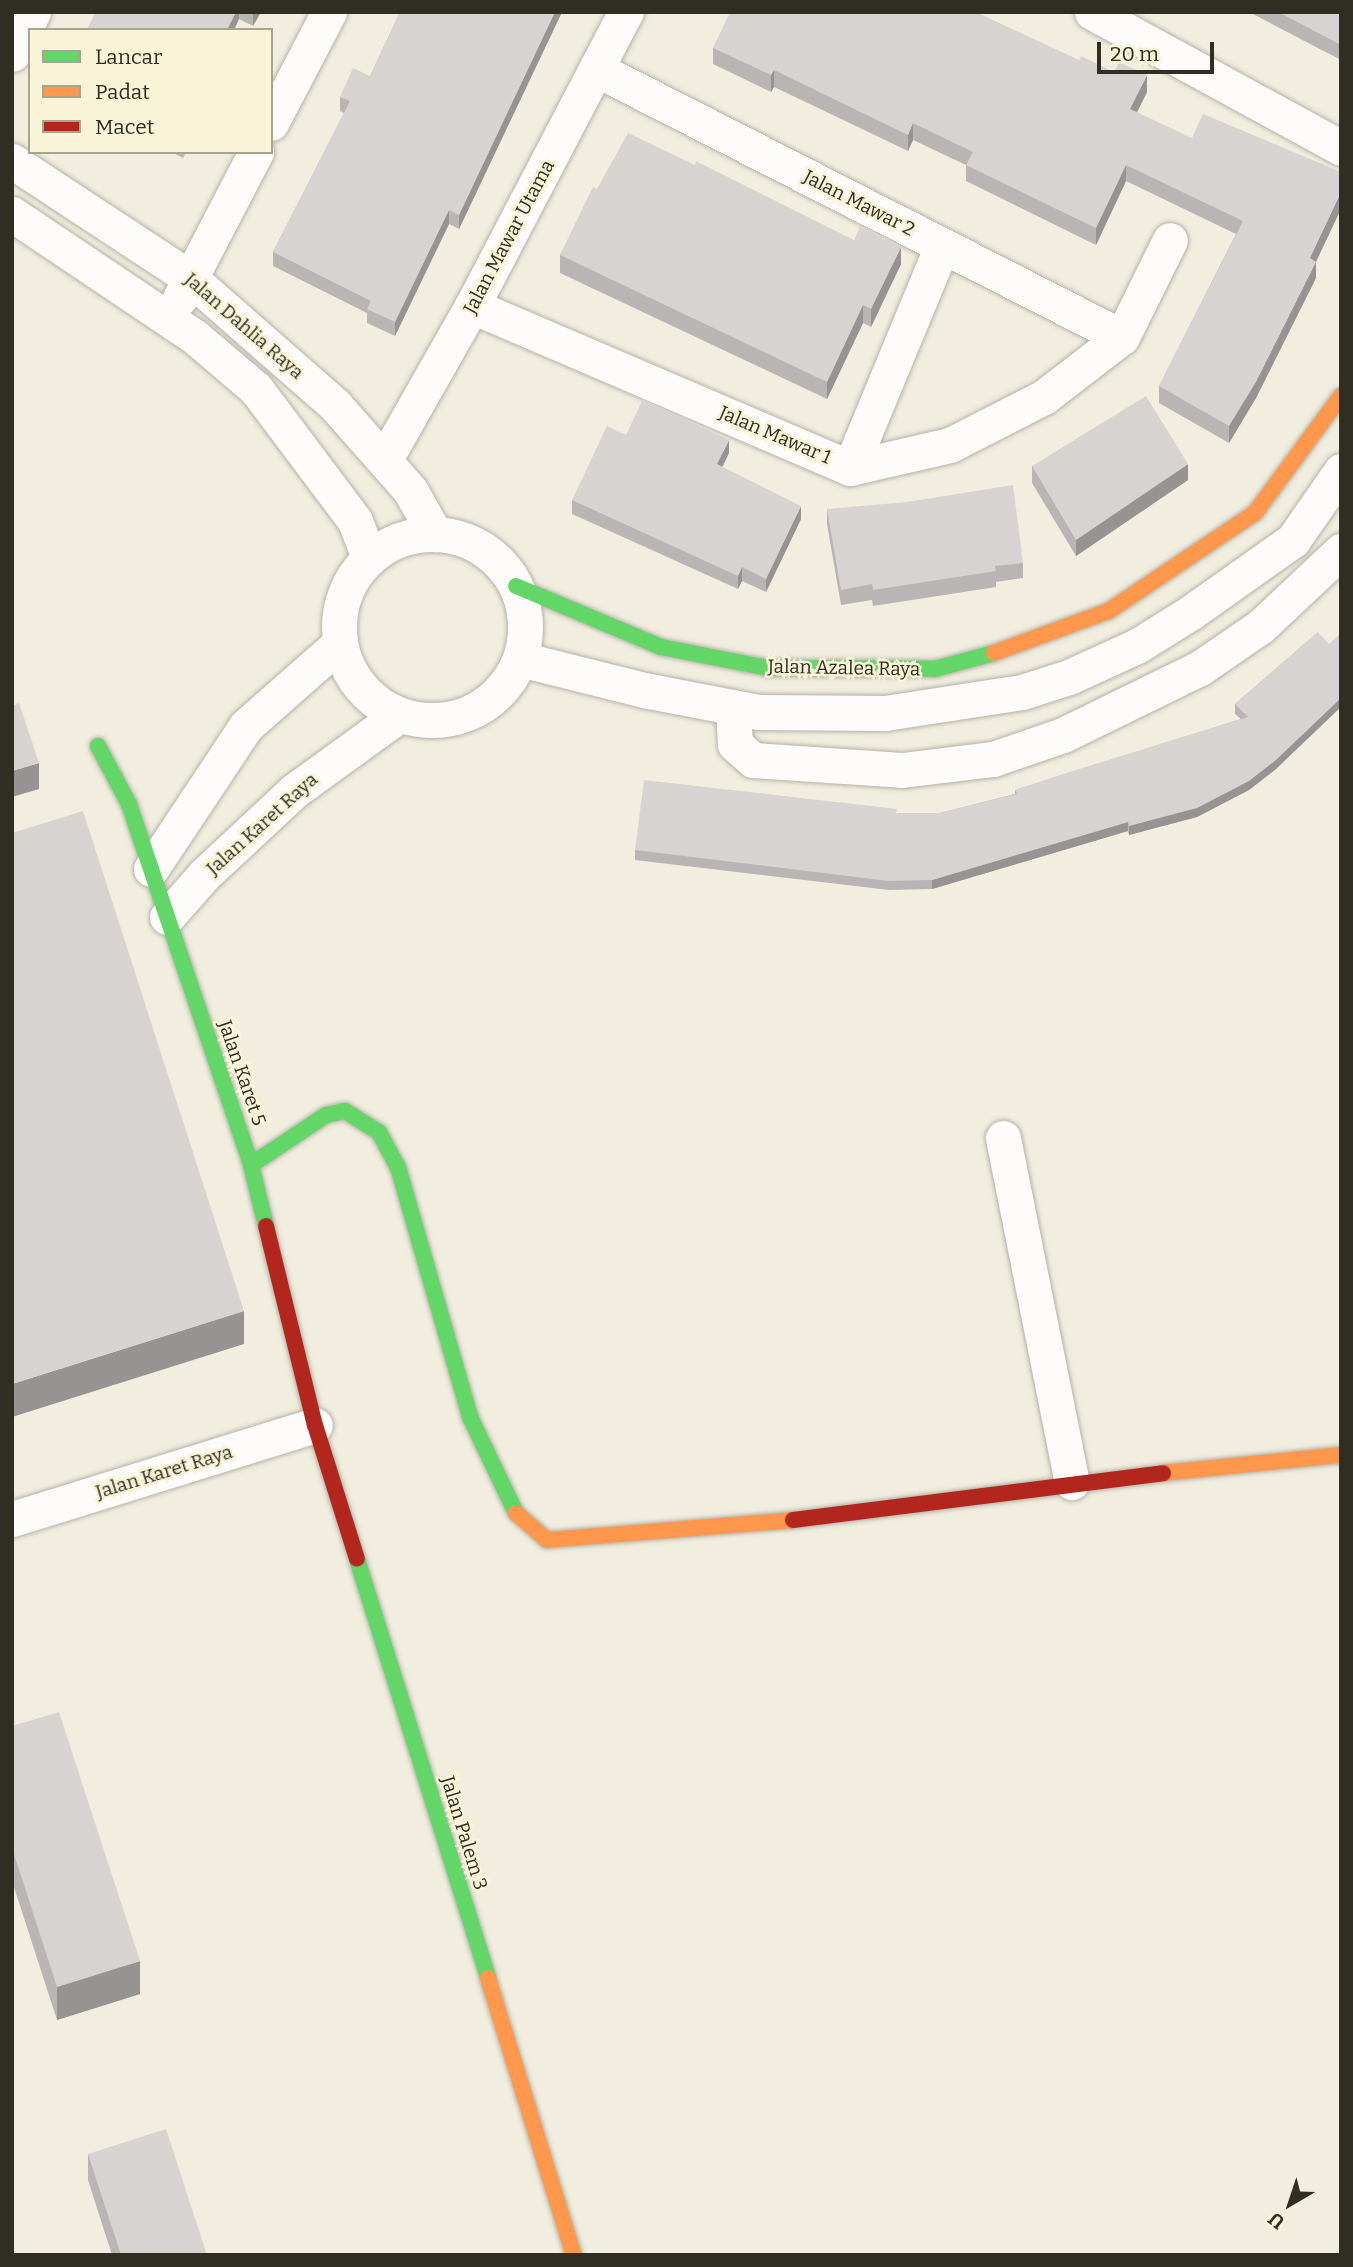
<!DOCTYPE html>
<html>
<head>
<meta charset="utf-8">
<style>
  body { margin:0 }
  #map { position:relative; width:1353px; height:2267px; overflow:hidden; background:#f1eedf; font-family:Bitter,serif }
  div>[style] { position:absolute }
  .roads { filter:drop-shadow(0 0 2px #b4b3a7) drop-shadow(0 0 2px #b4b3a7) }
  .street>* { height:35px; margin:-17.5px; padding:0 17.5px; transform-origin:17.5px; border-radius:17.5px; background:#fdfcfa }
  .street>.ring { margin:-17.5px; padding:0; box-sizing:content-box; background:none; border:35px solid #fdfcfa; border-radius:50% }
  .fast>* { height:16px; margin:-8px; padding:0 8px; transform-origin:8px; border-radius:8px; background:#63d668 }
  .slow>* { height:16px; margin:-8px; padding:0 8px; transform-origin:8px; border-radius:8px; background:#ff974d }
  .jam>* { height:16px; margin:-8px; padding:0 8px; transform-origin:8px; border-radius:8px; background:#b3261e }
  .wall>* { inset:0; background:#b9b5b4 }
  .shaded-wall>* { inset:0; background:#969492 }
  .building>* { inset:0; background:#d7d3d1 }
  span { translate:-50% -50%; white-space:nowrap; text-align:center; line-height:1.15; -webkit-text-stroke:5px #f9f4d7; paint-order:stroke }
  .street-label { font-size:19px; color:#2f2e23 }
  .frame { position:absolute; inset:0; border:14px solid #2f2e23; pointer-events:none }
  .legend { position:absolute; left:28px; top:28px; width:245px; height:126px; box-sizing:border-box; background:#f9f4d7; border:2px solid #a8a58f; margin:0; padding:9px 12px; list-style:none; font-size:21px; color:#2f2e23 }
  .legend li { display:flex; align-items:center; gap:14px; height:35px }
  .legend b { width:35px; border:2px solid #a8a58f }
  .north { position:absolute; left:1255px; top:2169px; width:70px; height:70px; -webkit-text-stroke:5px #f9f4d7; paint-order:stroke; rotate:219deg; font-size:19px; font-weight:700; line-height:28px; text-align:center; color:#2f2e23 }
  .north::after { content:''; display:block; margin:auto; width:24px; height:32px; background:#2f2e23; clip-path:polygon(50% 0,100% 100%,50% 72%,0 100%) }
  .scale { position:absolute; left:1097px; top:42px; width:117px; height:32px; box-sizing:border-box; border:4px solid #2f2e23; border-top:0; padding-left:9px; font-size:21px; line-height:24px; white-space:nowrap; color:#2f2e23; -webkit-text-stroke:5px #f9f4d7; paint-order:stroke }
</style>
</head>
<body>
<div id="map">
  <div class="roads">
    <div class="street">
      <div style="left:1092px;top:12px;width:284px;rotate:28.6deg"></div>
      <div style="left:12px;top:54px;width:47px;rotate:-63.4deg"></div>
      <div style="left:596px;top:69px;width:590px;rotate:27deg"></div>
      <div style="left:271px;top:123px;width:125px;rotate:-62.4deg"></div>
      <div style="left:12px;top:161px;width:213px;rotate:33.3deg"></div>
      <div style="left:190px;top:278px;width:193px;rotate:41.2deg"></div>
      <div style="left:335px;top:405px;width:113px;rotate:48.6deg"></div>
      <div style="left:410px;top:490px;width:51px;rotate:60.4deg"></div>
      <div style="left:12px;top:214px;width:220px;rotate:33.9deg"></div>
      <div style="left:195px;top:337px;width:80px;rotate:40.4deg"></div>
      <div style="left:256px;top:389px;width:165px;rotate:53.1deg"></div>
      <div style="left:355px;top:521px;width:40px;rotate:69deg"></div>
      <div style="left:180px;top:298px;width:165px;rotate:-62.5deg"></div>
      <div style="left:472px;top:306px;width:411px;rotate:23.2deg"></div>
      <div style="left:850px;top:468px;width:103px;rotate:-13deg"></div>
      <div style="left:950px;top:445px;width:106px;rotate:-27.1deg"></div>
      <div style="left:1044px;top:397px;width:98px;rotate:-37.6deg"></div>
      <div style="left:1122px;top:337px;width:108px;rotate:-63.7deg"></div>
      <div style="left:385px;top:459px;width:176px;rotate:-60.4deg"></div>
      <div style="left:472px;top:306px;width:332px;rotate:-62.4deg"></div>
      <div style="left:850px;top:468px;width:240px;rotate:-67.5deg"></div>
      <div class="ring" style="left:339px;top:534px;width:151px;height:151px"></div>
      <div style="left:520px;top:659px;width:128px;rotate:14deg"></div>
      <div style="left:644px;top:690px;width:116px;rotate:10.9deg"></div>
      <div style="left:758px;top:712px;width:127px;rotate:0.5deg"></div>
      <div style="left:885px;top:713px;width:139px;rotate:-8.7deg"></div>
      <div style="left:1022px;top:692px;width:49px;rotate:-17.7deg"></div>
      <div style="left:1069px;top:677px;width:75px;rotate:-24.5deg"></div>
      <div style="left:1137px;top:646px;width:62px;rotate:-31.9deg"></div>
      <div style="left:1190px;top:613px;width:126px;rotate:-35.3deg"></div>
      <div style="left:1293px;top:540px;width:84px;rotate:-55.2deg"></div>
      <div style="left:733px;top:707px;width:37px;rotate:87deg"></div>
      <div style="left:735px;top:744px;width:24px;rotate:42deg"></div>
      <div style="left:753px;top:760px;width:149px;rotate:3.8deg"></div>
      <div style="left:902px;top:770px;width:92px;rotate:-6.9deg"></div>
      <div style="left:993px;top:759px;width:74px;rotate:-18.9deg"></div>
      <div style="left:1063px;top:735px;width:153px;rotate:-26.1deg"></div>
      <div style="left:1200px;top:668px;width:74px;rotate:-34.5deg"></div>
      <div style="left:1261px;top:626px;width:110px;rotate:-43.2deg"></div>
      <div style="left:151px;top:869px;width:172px;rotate:-56.4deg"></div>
      <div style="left:246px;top:726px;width:125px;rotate:-41.4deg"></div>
      <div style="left:167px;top:917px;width:56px;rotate:-48.6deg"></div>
      <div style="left:204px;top:875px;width:123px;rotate:-43deg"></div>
      <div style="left:294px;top:791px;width:130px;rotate:-35.9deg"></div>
      <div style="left:1003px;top:1138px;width:351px;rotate:78.7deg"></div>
      <div style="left:12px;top:1519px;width:317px;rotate:-17.2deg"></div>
    </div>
    <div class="fast">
      <div style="left:516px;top:586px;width:157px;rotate:22.8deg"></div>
      <div style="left:661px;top:647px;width:109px;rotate:11.1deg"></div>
      <div style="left:768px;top:668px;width:167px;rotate:0.3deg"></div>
      <div style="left:935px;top:669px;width:61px;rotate:-15.2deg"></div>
      <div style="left:98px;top:746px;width:66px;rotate:61.9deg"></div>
      <div style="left:129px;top:804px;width:381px;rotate:71.3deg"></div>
      <div style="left:251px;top:1165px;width:63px;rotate:76.2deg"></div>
      <div style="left:251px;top:1165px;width:90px;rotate:-33.7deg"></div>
      <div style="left:326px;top:1115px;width:19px;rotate:-12deg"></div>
      <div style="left:345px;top:1111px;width:40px;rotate:32deg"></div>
      <div style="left:379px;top:1132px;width:40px;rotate:62deg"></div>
      <div style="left:398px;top:1167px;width:260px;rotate:73.9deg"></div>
      <div style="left:470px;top:1417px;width:106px;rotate:64.4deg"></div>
      <div style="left:357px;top:1559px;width:439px;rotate:72.6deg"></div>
    </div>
    <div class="slow">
      <div style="left:994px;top:653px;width:122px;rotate:-20.1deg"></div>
      <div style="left:1109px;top:611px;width:176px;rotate:-33.9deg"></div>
      <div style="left:1255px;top:513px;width:145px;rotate:-53.7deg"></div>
      <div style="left:1163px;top:1473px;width:179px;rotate:-5.8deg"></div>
      <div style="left:516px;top:1513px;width:41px;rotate:41.1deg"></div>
      <div style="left:547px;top:1540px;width:247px;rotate:-4.6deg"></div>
      <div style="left:488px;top:1978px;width:290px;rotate:72.8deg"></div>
    </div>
    <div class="jam">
      <div style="left:266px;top:1226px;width:205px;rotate:76.2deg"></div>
      <div style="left:315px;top:1425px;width:140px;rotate:72.6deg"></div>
      <div style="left:793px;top:1520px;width:373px;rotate:-7.2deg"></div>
    </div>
  </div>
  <div class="wall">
    <div style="clip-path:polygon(96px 12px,261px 12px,253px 26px,239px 19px,234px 30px,87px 30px)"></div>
    <div style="clip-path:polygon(400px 12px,562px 12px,459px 229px,449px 224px,395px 336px,367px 323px,367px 313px,273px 266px,273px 252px,344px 113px,340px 111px,340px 97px,370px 76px)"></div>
    <div style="clip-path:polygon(979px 12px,979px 14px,1147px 92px,1137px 112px,1316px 262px,1316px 278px,1256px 398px,1229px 443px,1159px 403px,1159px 386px,1236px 234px,1126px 181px,1096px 245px,966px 181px,966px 165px,913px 140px,908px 151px,774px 87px,771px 92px,713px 64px,713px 48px)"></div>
    <div style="clip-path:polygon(1249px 12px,1341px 12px,1341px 60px)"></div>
    <div style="clip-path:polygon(172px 152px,186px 152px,183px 158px)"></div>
    <div style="clip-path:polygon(597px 189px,901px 264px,871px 327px,863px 323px,827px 399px,560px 273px,560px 255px)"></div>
    <div style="clip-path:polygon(626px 435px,729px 453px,722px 467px,801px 519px,766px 592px,742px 581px,738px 589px,572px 514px,572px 500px)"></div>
    <div style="clip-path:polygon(1032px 466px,1188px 480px,1076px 556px,1032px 483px)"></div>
    <div style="clip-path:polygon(827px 509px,1023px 563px,1023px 578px,996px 582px,996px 587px,873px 606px,872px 600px,841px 605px,827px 524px)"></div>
    <div style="clip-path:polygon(1318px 632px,1276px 769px,1249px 790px,1197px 817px,1129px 835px,1128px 831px,932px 889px,889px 890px,635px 860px,635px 850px,897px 813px,940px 813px,1015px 794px,1015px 790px,1241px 719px,1235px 714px,1235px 704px)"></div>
    <div style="clip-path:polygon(12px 1726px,140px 1994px,57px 2020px,12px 1881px)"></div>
    <div style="clip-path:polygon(88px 2154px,207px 2255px,112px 2255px,88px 2180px)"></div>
  </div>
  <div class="shaded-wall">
    <div style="clip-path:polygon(236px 12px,239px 12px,239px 19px,234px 30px,227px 30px)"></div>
    <div style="clip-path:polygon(253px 12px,261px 12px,253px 26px)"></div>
    <div style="clip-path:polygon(555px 12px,562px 12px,459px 229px,459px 215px)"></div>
    <div style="clip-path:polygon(774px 70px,774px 87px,771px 92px,771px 75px)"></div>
    <div style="clip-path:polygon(1147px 75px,1147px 92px,1130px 126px,1130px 109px)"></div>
    <div style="clip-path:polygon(913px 123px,913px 140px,908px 151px,908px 135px)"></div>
    <div style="clip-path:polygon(1126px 165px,1126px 181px,1096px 245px,1096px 228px)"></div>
    <div style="clip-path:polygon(1341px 192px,1341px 209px,1316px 262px,1316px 278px,1256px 398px,1229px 443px,1229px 426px)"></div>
    <div style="clip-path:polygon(449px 210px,449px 224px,395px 336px,395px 322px)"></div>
    <div style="clip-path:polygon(901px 247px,901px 264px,871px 327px,871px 309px)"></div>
    <div style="clip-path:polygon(863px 305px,863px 323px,827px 399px,827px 382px)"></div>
    <div style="clip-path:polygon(729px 440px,729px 453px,717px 478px,717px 464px)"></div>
    <div style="clip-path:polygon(1188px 464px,1188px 480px,1076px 556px,1076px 540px)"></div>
    <div style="clip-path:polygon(801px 506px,801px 519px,766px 592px,766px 579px)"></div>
    <div style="clip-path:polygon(742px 567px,742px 581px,738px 589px,738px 576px)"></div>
    <div style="clip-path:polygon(1341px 698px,1341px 707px,1276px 769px,1249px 790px,1197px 817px,1129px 835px,1129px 826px)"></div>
    <div style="clip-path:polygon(39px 763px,39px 789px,12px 797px,12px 771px)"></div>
    <div style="clip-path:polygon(1128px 822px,1128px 831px,932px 889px,932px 880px)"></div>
    <div style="clip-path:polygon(244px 1311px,244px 1344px,12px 1417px,12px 1384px)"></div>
    <div style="clip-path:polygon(140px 1961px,140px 1994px,57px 2020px,57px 1987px)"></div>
  </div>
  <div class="building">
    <div style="clip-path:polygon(96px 12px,236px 12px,227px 30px,87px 30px)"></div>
    <div style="clip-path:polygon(400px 12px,555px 12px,459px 215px,449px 210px,395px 322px,367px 309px,371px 301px,273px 252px,350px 101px,340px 97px,353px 68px,370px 76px)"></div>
    <div style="clip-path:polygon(730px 12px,975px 12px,1079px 60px,1081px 56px,1114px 72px,1119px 62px,1147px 75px,1130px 109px,1192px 138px,1203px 114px,1341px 172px,1341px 192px,1310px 258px,1316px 262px,1256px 382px,1229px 426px,1159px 386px,1243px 221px,1126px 165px,1096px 228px,966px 165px,973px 152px,913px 123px,908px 135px,774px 70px,771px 75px,713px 48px)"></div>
    <div style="clip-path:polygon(1278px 12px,1341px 12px,1341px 45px)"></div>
    <div style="clip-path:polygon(628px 133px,695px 165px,696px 161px,854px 240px,860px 227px,901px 247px,871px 309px,863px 305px,827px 382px,560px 255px,593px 187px,597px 189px)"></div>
    <div style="clip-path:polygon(1146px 396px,1188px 464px,1076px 540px,1032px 466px)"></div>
    <div style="clip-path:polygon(643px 399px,729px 440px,717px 464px,801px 506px,766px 579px,742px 567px,738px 576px,572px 500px,607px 426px,626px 435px)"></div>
    <div style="clip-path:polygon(1013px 485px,1023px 563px,995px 566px,996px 571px,873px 590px,872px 584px,841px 590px,827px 509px,907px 502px)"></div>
    <div style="clip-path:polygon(1318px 632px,1329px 644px,1341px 633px,1341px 698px,1276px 760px,1249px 781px,1197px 808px,1129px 826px,1128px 822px,932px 880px,889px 881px,635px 850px,644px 780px,897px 809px,896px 813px,940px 813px,1017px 794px,1015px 790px,1063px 774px,1248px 717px,1235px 704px)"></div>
    <div style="clip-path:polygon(19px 703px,39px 763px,12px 771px,12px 706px)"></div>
    <div style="clip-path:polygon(83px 811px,244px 1311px,12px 1384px,12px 833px)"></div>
    <div style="clip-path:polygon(59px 1712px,140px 1961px,57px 1987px,12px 1848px,12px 1726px)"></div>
    <div style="clip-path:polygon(166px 2129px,207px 2255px,121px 2255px,88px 2154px)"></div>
  </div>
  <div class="street-label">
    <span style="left:859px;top:203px;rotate:27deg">Jalan Mawar 2</span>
    <span style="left:509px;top:237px;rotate:-62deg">Jalan Mawar Utama</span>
    <span style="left:244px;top:326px;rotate:41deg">Jalan Dahlia Raya</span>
    <span style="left:775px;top:435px;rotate:23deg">Jalan Mawar 1</span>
    <span style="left:844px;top:668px;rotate:1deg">Jalan Azalea Raya</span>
    <span style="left:262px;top:824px;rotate:-42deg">Jalan Karet Raya</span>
    <span style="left:242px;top:1073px;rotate:71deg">Jalan Karet 5</span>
    <span style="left:164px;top:1472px;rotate:-17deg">Jalan Karet Raya</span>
    <span style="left:464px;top:1833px;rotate:73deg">Jalan Palem 3</span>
  </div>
  <div class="frame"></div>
  <ul class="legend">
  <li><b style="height:9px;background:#63d668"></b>Lancar</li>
  <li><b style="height:9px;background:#ff974d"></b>Padat</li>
  <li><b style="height:9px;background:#b3261e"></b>Macet</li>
  </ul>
  <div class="north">U</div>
  <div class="scale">20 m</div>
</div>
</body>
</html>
